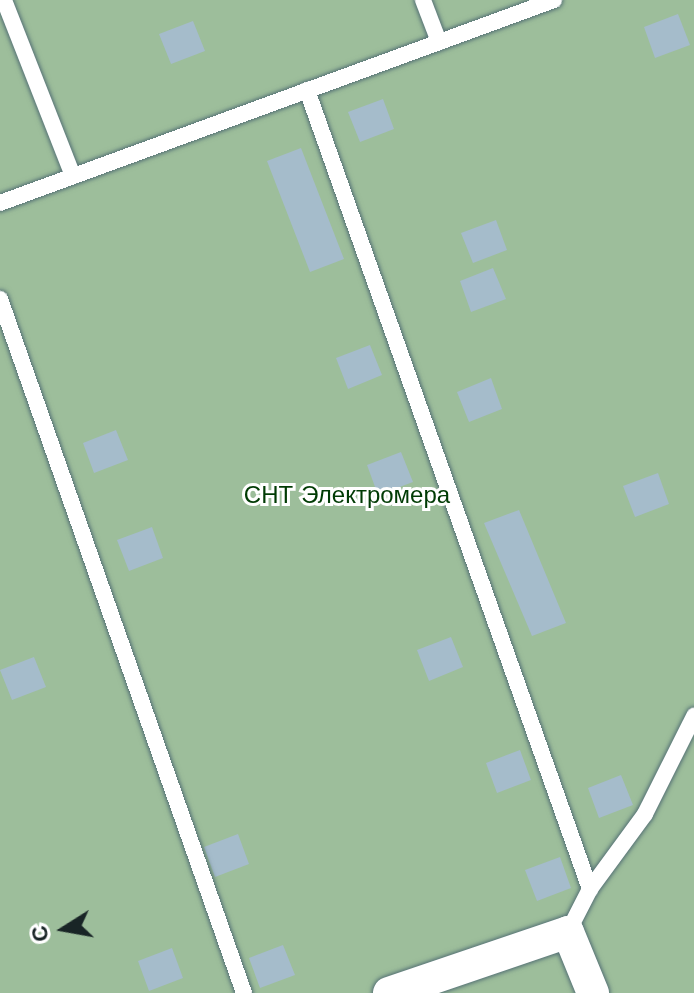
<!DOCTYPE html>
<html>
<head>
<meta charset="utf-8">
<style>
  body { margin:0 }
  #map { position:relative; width:694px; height:993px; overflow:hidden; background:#cbebee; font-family:"Work Sans",sans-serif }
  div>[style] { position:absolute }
  .green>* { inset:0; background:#9dbe9b }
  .building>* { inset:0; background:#a5bccb }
  .roads { filter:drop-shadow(0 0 2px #557175) drop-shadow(0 0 2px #557175) }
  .lane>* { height:16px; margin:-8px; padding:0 8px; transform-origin:8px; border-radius:8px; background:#fff }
  .street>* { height:32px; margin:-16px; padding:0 16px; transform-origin:16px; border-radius:16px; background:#fff }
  span { translate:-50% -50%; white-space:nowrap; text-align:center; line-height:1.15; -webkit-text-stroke:6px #fff; paint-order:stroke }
  .park-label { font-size:24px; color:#003b04 }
  .north { position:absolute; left:24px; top:889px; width:80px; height:80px; -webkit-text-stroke:6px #fff; paint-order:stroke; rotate:259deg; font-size:22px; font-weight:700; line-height:32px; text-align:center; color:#192526 }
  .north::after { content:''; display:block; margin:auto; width:28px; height:36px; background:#192526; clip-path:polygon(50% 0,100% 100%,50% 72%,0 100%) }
</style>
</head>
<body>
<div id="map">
  <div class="green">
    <div style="clip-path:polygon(0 0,694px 0,694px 993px,0 993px)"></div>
  </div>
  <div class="building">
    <div style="clip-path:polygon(678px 14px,690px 45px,655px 58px,644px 27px)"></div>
    <div style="clip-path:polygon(193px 21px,205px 51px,171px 64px,159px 34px)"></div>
    <div style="clip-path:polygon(383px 99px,394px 129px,360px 142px,348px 112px)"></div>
    <div style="clip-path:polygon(301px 148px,344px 259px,310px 272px,267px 161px)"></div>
    <div style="clip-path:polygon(496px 220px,507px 250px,473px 263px,461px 233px)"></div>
    <div style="clip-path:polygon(493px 268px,506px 299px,471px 312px,460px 281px)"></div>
    <div style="clip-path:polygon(370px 345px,382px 375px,348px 389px,336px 358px)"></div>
    <div style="clip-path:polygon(491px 378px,502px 409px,469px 422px,457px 392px)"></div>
    <div style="clip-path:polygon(116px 430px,128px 460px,94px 473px,83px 443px)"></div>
    <div style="clip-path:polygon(401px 452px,413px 482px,378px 495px,367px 465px)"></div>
    <div style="clip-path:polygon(658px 473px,669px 504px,635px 517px,623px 486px)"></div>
    <div style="clip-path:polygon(519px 510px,566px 623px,532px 636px,484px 523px)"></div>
    <div style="clip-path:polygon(152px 527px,163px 558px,129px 571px,117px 540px)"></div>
    <div style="clip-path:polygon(451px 637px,463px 667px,429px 681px,417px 650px)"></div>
    <div style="clip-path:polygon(34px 657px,46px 687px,12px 700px,0 670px)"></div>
    <div style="clip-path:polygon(520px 750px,531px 780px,497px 793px,486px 763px)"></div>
    <div style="clip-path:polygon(621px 775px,633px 805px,599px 818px,588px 788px)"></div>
    <div style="clip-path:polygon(238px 834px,249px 864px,215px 877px,204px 847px)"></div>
    <div style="clip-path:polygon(560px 857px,571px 888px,537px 901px,525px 870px)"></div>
    <div style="clip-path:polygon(283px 945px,295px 975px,260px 988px,249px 958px)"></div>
    <div style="clip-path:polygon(172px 948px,183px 978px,149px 991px,138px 961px)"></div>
  </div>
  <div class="roads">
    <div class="lane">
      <div style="left:4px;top:0;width:189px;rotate:68.6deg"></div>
      <div style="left:423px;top:0;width:45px;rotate:69.1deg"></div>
      <div style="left:307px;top:90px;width:848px;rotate:70.5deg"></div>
      <div style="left:590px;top:889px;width:48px;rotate:117.1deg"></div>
      <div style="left:0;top:203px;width:590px;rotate:-20.12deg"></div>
      <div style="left:0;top:299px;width:736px;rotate:70.63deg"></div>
      <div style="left:590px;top:889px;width:93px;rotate:-53.7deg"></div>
      <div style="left:645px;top:814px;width:110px;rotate:-63.4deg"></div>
    </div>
    <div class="street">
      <div style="left:389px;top:993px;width:189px;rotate:-18.8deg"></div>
      <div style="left:568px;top:932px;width:66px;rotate:67.7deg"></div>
    </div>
  </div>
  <div class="park-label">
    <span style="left:347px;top:496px">СНТ Электромера</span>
  </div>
  <div class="north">С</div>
</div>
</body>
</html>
